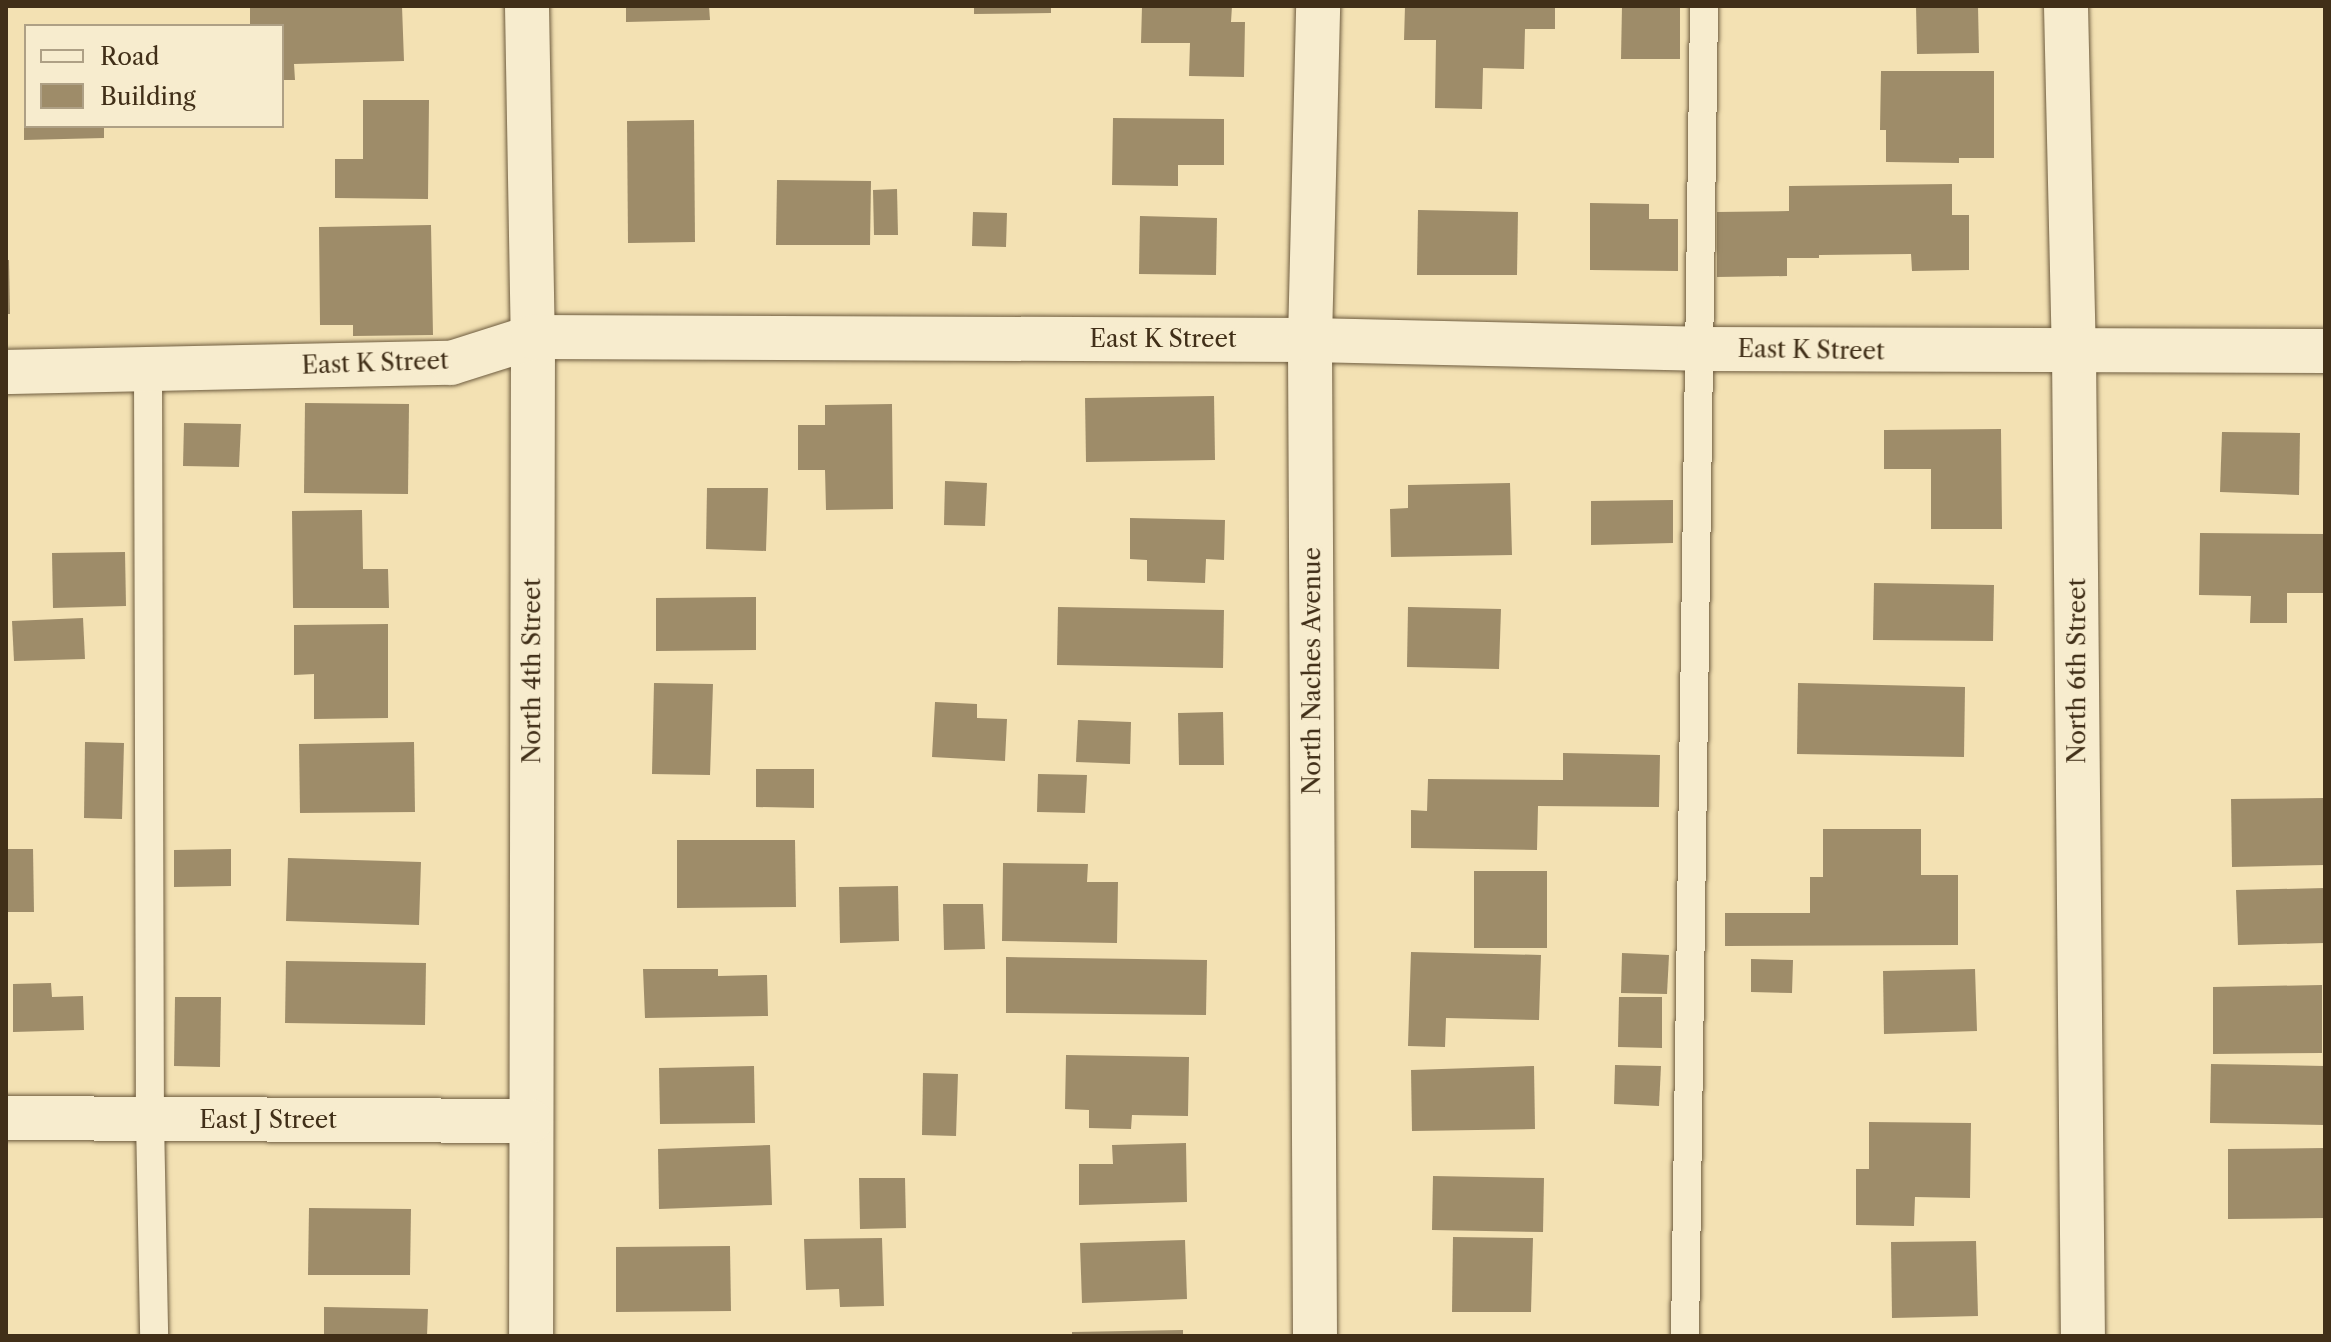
<!DOCTYPE html>
<html>
<head>
<meta charset="utf-8">
<style>
  body { margin:0 }
  #map { position:relative; width:2331px; height:1342px; overflow:hidden; background:#f3e1b3; font-family:"Libre Caslon Text",serif }
  div>[style] { position:absolute }
  .building>* { inset:0; background:#9e8c69 }
  .roads { filter:drop-shadow(0 0 2px #6e5c3f) drop-shadow(0 0 2px #6e5c3f) }
  .lane>* { height:28px; margin:-14px; padding:0 14px; transform-origin:14px; border-radius:14px; background:#f7ecce }
  .street>* { height:44px; margin:-22px; padding:0 22px; transform-origin:22px; border-radius:22px; background:#f7ecce }
  span { translate:-50% -50%; white-space:nowrap; text-align:center; line-height:1.15; -webkit-text-stroke:6px #f7ecce; paint-order:stroke }
  .street-label { font-size:24px; color:#412f18 }
  .frame { position:absolute; inset:0; border:8px solid #412f18; pointer-events:none }
  .legend { position:absolute; left:24px; top:24px; width:260px; height:104px; box-sizing:border-box; background:#f7ecce; border:2px solid #aea085; margin:0; padding:10px 14px; list-style:none; font-size:24px; color:#412f18 }
  .legend li { display:flex; align-items:center; gap:16px; height:40px }
  .legend b { width:40px; border:2px solid #aea085 }
</style>
</head>
<body>
<div id="map">
  <div class="building">
    <div style="clip-path:polygon(250px 6px,402px 6px,404px 61px,294px 64px,295px 80px,282px 80px,282px 26px,250px 26px)"></div>
    <div style="clip-path:polygon(626px 6px,709px 6px,710px 20px,626px 22px)"></div>
    <div style="clip-path:polygon(974px 6px,1051px 6px,1051px 13px,974px 14px)"></div>
    <div style="clip-path:polygon(1142px 6px,1232px 6px,1231px 22px,1245px 22px,1244px 77px,1189px 76px,1190px 43px,1141px 43px)"></div>
    <div style="clip-path:polygon(1405px 6px,1555px 6px,1555px 29px,1525px 29px,1524px 69px,1483px 68px,1482px 109px,1435px 108px,1436px 40px,1404px 40px)"></div>
    <div style="clip-path:polygon(1622px 6px,1680px 6px,1680px 59px,1621px 59px)"></div>
    <div style="clip-path:polygon(1916px 6px,1978px 6px,1979px 53px,1917px 54px)"></div>
    <div style="clip-path:polygon(1881px 71px,1994px 71px,1994px 158px,1959px 158px,1959px 163px,1886px 162px,1886px 130px,1880px 130px)"></div>
    <div style="clip-path:polygon(363px 100px,429px 100px,428px 199px,335px 198px,335px 159px,363px 159px)"></div>
    <div style="clip-path:polygon(1113px 118px,1224px 119px,1224px 165px,1178px 165px,1178px 186px,1112px 185px)"></div>
    <div style="clip-path:polygon(694px 120px,695px 242px,628px 243px,627px 121px)"></div>
    <div style="clip-path:polygon(24px 126px,104px 126px,104px 138px,24px 140px)"></div>
    <div style="clip-path:polygon(777px 180px,871px 181px,870px 245px,776px 245px)"></div>
    <div style="clip-path:polygon(1952px 184px,1952px 215px,1969px 215px,1969px 270px,1912px 271px,1911px 254px,1819px 255px,1819px 258px,1787px 258px,1787px 276px,1717px 277px,1717px 212px,1789px 211px,1789px 186px)"></div>
    <div style="clip-path:polygon(897px 189px,898px 235px,874px 235px,873px 190px)"></div>
    <div style="clip-path:polygon(1590px 203px,1649px 204px,1649px 219px,1678px 219px,1678px 271px,1590px 270px)"></div>
    <div style="clip-path:polygon(1418px 210px,1518px 212px,1517px 275px,1417px 275px)"></div>
    <div style="clip-path:polygon(973px 212px,1007px 213px,1006px 247px,972px 246px)"></div>
    <div style="clip-path:polygon(1140px 216px,1217px 218px,1216px 275px,1139px 274px)"></div>
    <div style="clip-path:polygon(431px 225px,433px 335px,353px 336px,353px 325px,320px 325px,319px 227px)"></div>
    <div style="clip-path:polygon(6px 260px,9px 260px,10px 314px,6px 314px)"></div>
    <div style="clip-path:polygon(1214px 396px,1215px 460px,1086px 462px,1085px 398px)"></div>
    <div style="clip-path:polygon(305px 403px,409px 404px,408px 494px,304px 493px)"></div>
    <div style="clip-path:polygon(892px 404px,893px 509px,826px 510px,825px 470px,798px 470px,798px 425px,825px 425px,825px 405px)"></div>
    <div style="clip-path:polygon(184px 423px,241px 424px,239px 467px,183px 466px)"></div>
    <div style="clip-path:polygon(2001px 429px,2002px 529px,1931px 529px,1931px 469px,1884px 469px,1884px 430px)"></div>
    <div style="clip-path:polygon(2222px 432px,2300px 433px,2299px 495px,2220px 492px)"></div>
    <div style="clip-path:polygon(945px 481px,987px 483px,985px 526px,944px 525px)"></div>
    <div style="clip-path:polygon(1510px 483px,1512px 555px,1391px 557px,1390px 509px,1408px 508px,1408px 485px)"></div>
    <div style="clip-path:polygon(707px 488px,768px 488px,766px 551px,706px 549px)"></div>
    <div style="clip-path:polygon(1673px 500px,1673px 543px,1591px 545px,1591px 501px)"></div>
    <div style="clip-path:polygon(362px 510px,363px 569px,388px 569px,389px 608px,293px 608px,292px 511px)"></div>
    <div style="clip-path:polygon(1130px 518px,1225px 520px,1224px 560px,1206px 559px,1205px 583px,1147px 581px,1147px 560px,1130px 559px)"></div>
    <div style="clip-path:polygon(2200px 533px,2325px 534px,2325px 593px,2287px 593px,2287px 623px,2250px 623px,2251px 596px,2199px 595px)"></div>
    <div style="clip-path:polygon(125px 552px,126px 606px,53px 608px,52px 553px)"></div>
    <div style="clip-path:polygon(1874px 583px,1994px 585px,1993px 641px,1873px 640px)"></div>
    <div style="clip-path:polygon(756px 597px,756px 650px,656px 651px,656px 598px)"></div>
    <div style="clip-path:polygon(1058px 607px,1224px 610px,1223px 668px,1057px 665px)"></div>
    <div style="clip-path:polygon(1408px 607px,1501px 609px,1499px 669px,1407px 667px)"></div>
    <div style="clip-path:polygon(83px 618px,85px 659px,14px 661px,12px 621px)"></div>
    <div style="clip-path:polygon(388px 624px,388px 718px,314px 719px,314px 674px,294px 675px,294px 625px)"></div>
    <div style="clip-path:polygon(654px 683px,713px 684px,710px 775px,652px 774px)"></div>
    <div style="clip-path:polygon(1798px 683px,1965px 687px,1964px 757px,1797px 754px)"></div>
    <div style="clip-path:polygon(935px 702px,977px 704px,977px 718px,1007px 719px,1005px 761px,932px 757px)"></div>
    <div style="clip-path:polygon(1223px 712px,1224px 765px,1179px 765px,1178px 713px)"></div>
    <div style="clip-path:polygon(1078px 720px,1131px 722px,1130px 764px,1076px 762px)"></div>
    <div style="clip-path:polygon(85px 742px,124px 743px,122px 819px,84px 818px)"></div>
    <div style="clip-path:polygon(414px 742px,415px 812px,300px 813px,299px 744px)"></div>
    <div style="clip-path:polygon(1563px 753px,1660px 755px,1659px 807px,1538px 806px,1537px 850px,1411px 848px,1411px 810px,1427px 811px,1428px 779px,1563px 780px)"></div>
    <div style="clip-path:polygon(756px 769px,814px 769px,814px 808px,756px 807px)"></div>
    <div style="clip-path:polygon(1038px 774px,1087px 775px,1085px 813px,1037px 812px)"></div>
    <div style="clip-path:polygon(2325px 798px,2325px 865px,2232px 867px,2231px 799px)"></div>
    <div style="clip-path:polygon(1823px 829px,1921px 829px,1921px 875px,1958px 875px,1958px 945px,1725px 946px,1725px 913px,1810px 913px,1810px 877px,1823px 877px)"></div>
    <div style="clip-path:polygon(677px 840px,795px 840px,796px 907px,677px 908px)"></div>
    <div style="clip-path:polygon(6px 849px,33px 849px,34px 912px,6px 912px)"></div>
    <div style="clip-path:polygon(231px 849px,231px 886px,174px 887px,174px 850px)"></div>
    <div style="clip-path:polygon(288px 858px,421px 862px,419px 925px,286px 921px)"></div>
    <div style="clip-path:polygon(1003px 863px,1088px 864px,1087px 882px,1118px 882px,1117px 943px,1002px 941px)"></div>
    <div style="clip-path:polygon(1474px 871px,1547px 871px,1547px 948px,1474px 948px)"></div>
    <div style="clip-path:polygon(898px 886px,899px 941px,840px 943px,839px 887px)"></div>
    <div style="clip-path:polygon(2325px 888px,2325px 943px,2238px 945px,2236px 890px)"></div>
    <div style="clip-path:polygon(943px 904px,983px 904px,985px 949px,944px 950px)"></div>
    <div style="clip-path:polygon(1411px 952px,1541px 955px,1539px 1020px,1446px 1018px,1445px 1047px,1408px 1046px)"></div>
    <div style="clip-path:polygon(1622px 953px,1669px 955px,1667px 994px,1621px 993px)"></div>
    <div style="clip-path:polygon(1006px 957px,1207px 960px,1206px 1015px,1006px 1013px)"></div>
    <div style="clip-path:polygon(1751px 959px,1793px 960px,1792px 993px,1751px 992px)"></div>
    <div style="clip-path:polygon(286px 961px,426px 963px,425px 1025px,285px 1023px)"></div>
    <div style="clip-path:polygon(643px 969px,718px 969px,718px 976px,767px 975px,768px 1016px,645px 1018px)"></div>
    <div style="clip-path:polygon(1975px 969px,1977px 1031px,1884px 1034px,1883px 971px)"></div>
    <div style="clip-path:polygon(51px 983px,52px 997px,83px 996px,84px 1030px,13px 1032px,13px 984px)"></div>
    <div style="clip-path:polygon(2322px 985px,2322px 1053px,2213px 1054px,2213px 987px)"></div>
    <div style="clip-path:polygon(175px 997px,221px 997px,220px 1067px,174px 1066px)"></div>
    <div style="clip-path:polygon(1619px 997px,1662px 997px,1662px 1048px,1618px 1047px)"></div>
    <div style="clip-path:polygon(1066px 1055px,1189px 1057px,1188px 1116px,1132px 1115px,1131px 1129px,1089px 1128px,1089px 1110px,1065px 1109px)"></div>
    <div style="clip-path:polygon(2211px 1064px,2325px 1066px,2325px 1125px,2210px 1123px)"></div>
    <div style="clip-path:polygon(1615px 1065px,1661px 1066px,1659px 1106px,1614px 1104px)"></div>
    <div style="clip-path:polygon(754px 1066px,755px 1123px,660px 1124px,659px 1068px)"></div>
    <div style="clip-path:polygon(1534px 1066px,1535px 1129px,1412px 1131px,1411px 1070px)"></div>
    <div style="clip-path:polygon(923px 1073px,958px 1074px,956px 1136px,922px 1135px)"></div>
    <div style="clip-path:polygon(1869px 1122px,1971px 1123px,1970px 1198px,1915px 1197px,1914px 1226px,1856px 1225px,1856px 1169px,1869px 1169px)"></div>
    <div style="clip-path:polygon(1186px 1143px,1187px 1202px,1079px 1205px,1079px 1164px,1113px 1164px,1112px 1145px)"></div>
    <div style="clip-path:polygon(770px 1145px,772px 1205px,659px 1209px,658px 1149px)"></div>
    <div style="clip-path:polygon(2325px 1148px,2325px 1218px,2228px 1219px,2228px 1149px)"></div>
    <div style="clip-path:polygon(1433px 1176px,1544px 1178px,1543px 1232px,1432px 1230px)"></div>
    <div style="clip-path:polygon(859px 1178px,905px 1178px,906px 1228px,860px 1229px)"></div>
    <div style="clip-path:polygon(309px 1208px,411px 1209px,410px 1275px,308px 1275px)"></div>
    <div style="clip-path:polygon(1453px 1237px,1533px 1238px,1531px 1312px,1452px 1312px)"></div>
    <div style="clip-path:polygon(882px 1238px,884px 1306px,840px 1307px,839px 1289px,806px 1290px,804px 1239px)"></div>
    <div style="clip-path:polygon(1185px 1240px,1187px 1299px,1082px 1303px,1080px 1243px)"></div>
    <div style="clip-path:polygon(1976px 1241px,1978px 1316px,1892px 1318px,1891px 1242px)"></div>
    <div style="clip-path:polygon(730px 1246px,731px 1311px,616px 1312px,616px 1247px)"></div>
    <div style="clip-path:polygon(324px 1307px,428px 1309px,427px 1336px,324px 1336px)"></div>
    <div style="clip-path:polygon(1183px 1330px,1183px 1336px,1072px 1336px,1072px 1332px)"></div>
  </div>
  <div class="roads">
    <div class="lane">
      <div style="left:148px;top:369px;width:750px;rotate:89.85deg"></div>
      <div style="left:150px;top:1119px;width:217px;rotate:88.9deg"></div>
      <div style="left:1685px;top:1336px;width:1330px;rotate:-89.18deg"></div>
    </div>
    <div class="street">
      <div style="left:527px;top:6px;width:331px;rotate:89deg"></div>
      <div style="left:533px;top:337px;width:999px;rotate:90.11deg"></div>
      <div style="left:2066px;top:6px;width:346px;rotate:88.7deg"></div>
      <div style="left:2074px;top:352px;width:984px;rotate:89.48deg"></div>
      <div style="left:6px;top:372px;width:445px;rotate:-1.2deg"></div>
      <div style="left:451px;top:363px;width:86px;rotate:-17.6deg"></div>
      <div style="left:533px;top:337px;width:777px;rotate:0.22deg"></div>
      <div style="left:1310px;top:340px;width:389px;rotate:1.3deg"></div>
      <div style="left:1699px;top:349px;width:626px;rotate:0.18deg"></div>
      <div style="left:6px;top:1118px;width:524px;rotate:0.33deg"></div>
      <div style="left:1315px;top:1336px;width:996px;rotate:-90.29deg"></div>
      <div style="left:1310px;top:340px;width:334px;rotate:-88.6deg"></div>
    </div>
  </div>
  <div class="street-label">
    <span style="left:1163px;top:339px">East K Street</span>
    <span style="left:1811px;top:350px;rotate:1deg">East K Street</span>
    <span style="left:375px;top:363px;rotate:-2deg">East K Street</span>
    <span style="left:532px;top:671px;rotate:-90deg">North 4th Street</span>
    <span style="left:1312px;top:671px;rotate:-90deg">North Naches Avenue</span>
    <span style="left:2077px;top:671px;rotate:-90deg">North 6th Street</span>
    <span style="left:268px;top:1120px">East J Street</span>
  </div>
  <div class="frame"></div>
  <ul class="legend">
  <li><b style="height:10px;background:#f7ecce"></b>Road</li>
  <li><b style="height:22px;background:#9e8c69"></b>Building</li>
  </ul>
</div>
</body>
</html>
